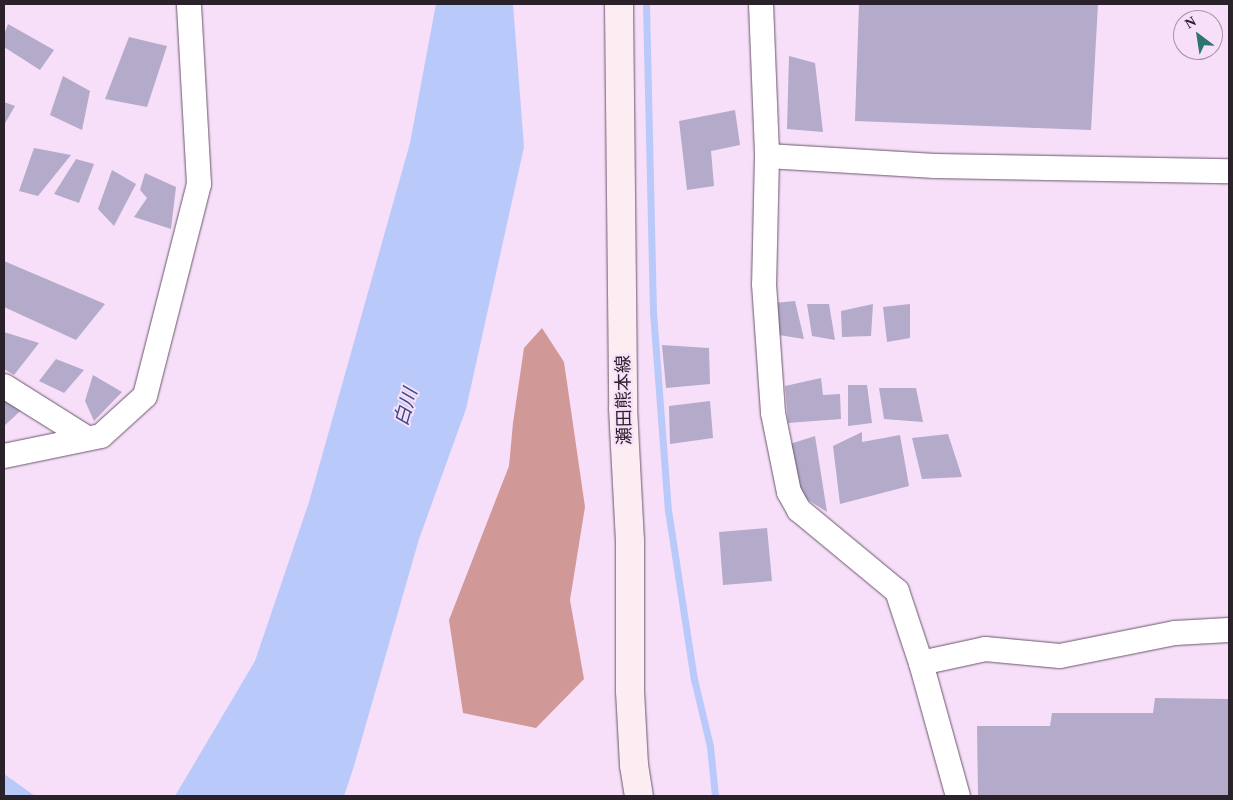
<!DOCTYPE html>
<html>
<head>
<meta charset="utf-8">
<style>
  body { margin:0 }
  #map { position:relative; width:1233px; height:800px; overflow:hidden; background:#f7dff9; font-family:"Times New Roman","Noto Sans JP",serif }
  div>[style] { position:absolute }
  .forest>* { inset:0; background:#d19898 }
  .water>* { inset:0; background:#b9c9f9 }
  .stream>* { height:7px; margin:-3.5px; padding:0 3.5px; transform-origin:3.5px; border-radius:3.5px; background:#b9c9f9 }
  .building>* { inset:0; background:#b3abc9 }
  .roads { filter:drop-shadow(0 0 1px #6a566c) drop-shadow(0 0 1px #6a566c) }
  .minor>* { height:24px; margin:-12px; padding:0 12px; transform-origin:12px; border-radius:12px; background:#fff }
  .secondary>* { height:28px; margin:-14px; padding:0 14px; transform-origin:14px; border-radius:14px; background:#fcedf3 }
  span { translate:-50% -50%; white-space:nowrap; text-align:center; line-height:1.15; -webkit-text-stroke:4px #f7dff9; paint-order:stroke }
  .street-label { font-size:18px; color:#2a212a }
  .water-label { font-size:19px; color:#3a4b85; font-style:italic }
  .frame { position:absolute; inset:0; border:5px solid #2a212a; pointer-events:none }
  .north { position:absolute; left:1173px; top:10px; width:50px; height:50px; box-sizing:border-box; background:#f7dff9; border:1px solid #a593a6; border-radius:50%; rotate:329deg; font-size:14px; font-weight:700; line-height:20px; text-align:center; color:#2a212a }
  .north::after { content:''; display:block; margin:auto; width:18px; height:22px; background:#2d756f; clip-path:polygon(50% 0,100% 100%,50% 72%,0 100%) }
</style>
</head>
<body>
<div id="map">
  <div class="forest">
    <div style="clip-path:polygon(542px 328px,564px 362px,585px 507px,570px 600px,584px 679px,536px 728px,463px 713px,449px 620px,509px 466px,513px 423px,524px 348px)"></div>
  </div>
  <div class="water">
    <div style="clip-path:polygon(436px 4px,513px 4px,524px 147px,466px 409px,419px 539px,354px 766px,344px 796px,175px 796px,255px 661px,309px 502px,410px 143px)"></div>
    <div style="clip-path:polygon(4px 774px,35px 796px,4px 796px)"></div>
  </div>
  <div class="stream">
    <div style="left:646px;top:4px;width:308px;rotate:88.7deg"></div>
    <div style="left:653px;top:312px;width:199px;rotate:85.7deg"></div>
    <div style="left:668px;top:510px;width:171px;rotate:81.3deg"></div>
    <div style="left:694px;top:679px;width:69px;rotate:76.6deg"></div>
    <div style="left:710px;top:746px;width:50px;rotate:84.3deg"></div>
  </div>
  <div class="building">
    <div style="clip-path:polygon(859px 4px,1098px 4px,1091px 130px,855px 121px)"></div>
    <div style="clip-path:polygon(8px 24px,54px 50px,40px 70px,4px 47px,4px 35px)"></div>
    <div style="clip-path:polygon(129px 37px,167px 46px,147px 107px,105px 99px)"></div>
    <div style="clip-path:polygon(789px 56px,815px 63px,823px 132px,787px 129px)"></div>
    <div style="clip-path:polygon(63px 76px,90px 91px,82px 130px,50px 115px)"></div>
    <div style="clip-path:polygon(4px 102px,15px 106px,4px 125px)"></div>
    <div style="clip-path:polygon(735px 110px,740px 145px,711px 151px,714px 186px,687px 190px,679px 121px)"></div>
    <div style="clip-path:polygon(34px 148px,71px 155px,38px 196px,19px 191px)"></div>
    <div style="clip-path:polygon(76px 159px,94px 164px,79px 203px,54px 194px)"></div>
    <div style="clip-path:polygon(112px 170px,136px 184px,114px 226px,98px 209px)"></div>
    <div style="clip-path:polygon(145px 173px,176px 187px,171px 229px,134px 217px,147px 198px,140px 190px)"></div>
    <div style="clip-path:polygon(4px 261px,105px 304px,76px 340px,4px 307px)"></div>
    <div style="clip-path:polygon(795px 301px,804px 339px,779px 335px,774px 303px)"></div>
    <div style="clip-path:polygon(807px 304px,829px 304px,835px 340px,812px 336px)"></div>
    <div style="clip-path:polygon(873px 304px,871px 336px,842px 337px,841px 311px)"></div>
    <div style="clip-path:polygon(910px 304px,910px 338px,887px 342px,883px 307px)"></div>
    <div style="clip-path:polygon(4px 332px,39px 343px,14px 375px,4px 369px)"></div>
    <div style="clip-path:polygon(662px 345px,709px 348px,710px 384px,666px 388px)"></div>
    <div style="clip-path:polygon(56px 359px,84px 370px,64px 393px,39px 381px)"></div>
    <div style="clip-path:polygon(93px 375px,122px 392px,94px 421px,85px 401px)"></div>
    <div style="clip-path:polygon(821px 378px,823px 395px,840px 394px,841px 419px,788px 423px,785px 386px)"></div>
    <div style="clip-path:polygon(848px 385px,867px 385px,872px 423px,848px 426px)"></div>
    <div style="clip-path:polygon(879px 388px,916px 388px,923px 422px,884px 419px)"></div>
    <div style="clip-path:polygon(4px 389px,28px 404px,4px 426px)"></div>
    <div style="clip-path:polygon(710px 401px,713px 438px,670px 444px,669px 406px)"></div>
    <div style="clip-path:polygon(862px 432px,862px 442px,900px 435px,909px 486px,840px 504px,833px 446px)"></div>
    <div style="clip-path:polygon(948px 434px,962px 477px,922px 479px,912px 438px)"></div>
    <div style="clip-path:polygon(815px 436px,827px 512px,802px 496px,790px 444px)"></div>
    <div style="clip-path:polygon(767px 528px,772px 581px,723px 585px,719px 532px)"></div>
    <div style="clip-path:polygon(1155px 698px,1229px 699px,1229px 796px,978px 796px,977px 726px,1050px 726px,1052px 713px,1153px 713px)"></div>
  </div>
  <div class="roads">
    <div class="minor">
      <div style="left:761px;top:4px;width:152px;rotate:87.7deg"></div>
      <div style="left:767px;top:156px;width:128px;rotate:91.3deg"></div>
      <div style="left:764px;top:284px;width:129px;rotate:86deg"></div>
      <div style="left:773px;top:413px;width:81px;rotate:78.6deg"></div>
      <div style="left:789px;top:492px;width:21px;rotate:61deg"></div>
      <div style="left:799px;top:510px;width:127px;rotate:39.6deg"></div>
      <div style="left:897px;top:591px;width:76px;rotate:71.6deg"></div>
      <div style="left:921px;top:663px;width:138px;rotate:74.5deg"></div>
      <div style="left:767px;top:156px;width:168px;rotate:3.4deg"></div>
      <div style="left:935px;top:166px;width:294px;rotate:1deg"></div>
      <div style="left:4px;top:386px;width:98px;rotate:32.1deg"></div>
      <div style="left:4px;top:456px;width:99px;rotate:-11.7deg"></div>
      <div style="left:101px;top:436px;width:59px;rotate:-42.3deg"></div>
      <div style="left:145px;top:396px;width:219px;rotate:-75.7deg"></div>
      <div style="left:199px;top:184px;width:180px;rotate:-93.2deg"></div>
      <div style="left:921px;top:663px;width:66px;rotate:-12.3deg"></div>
      <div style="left:985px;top:649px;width:75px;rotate:5.3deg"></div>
      <div style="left:1060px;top:656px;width:117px;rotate:-11.3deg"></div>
      <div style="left:1175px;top:633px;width:54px;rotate:-3.2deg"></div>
    </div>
    <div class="secondary">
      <div style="left:619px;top:4px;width:404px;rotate:89.4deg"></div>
      <div style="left:623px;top:408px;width:133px;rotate:87deg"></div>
      <div style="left:630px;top:541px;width:150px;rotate:90deg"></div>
      <div style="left:630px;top:691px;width:74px;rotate:86.9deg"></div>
      <div style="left:634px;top:765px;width:31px;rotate:81deg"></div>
    </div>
  </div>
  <div class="street-label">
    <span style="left:624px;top:400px;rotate:-91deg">瀬田熊本線</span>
  </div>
  <div class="water-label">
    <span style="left:406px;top:407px;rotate:-74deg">白川</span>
  </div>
  <div class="frame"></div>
  <div class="north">N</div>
</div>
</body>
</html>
